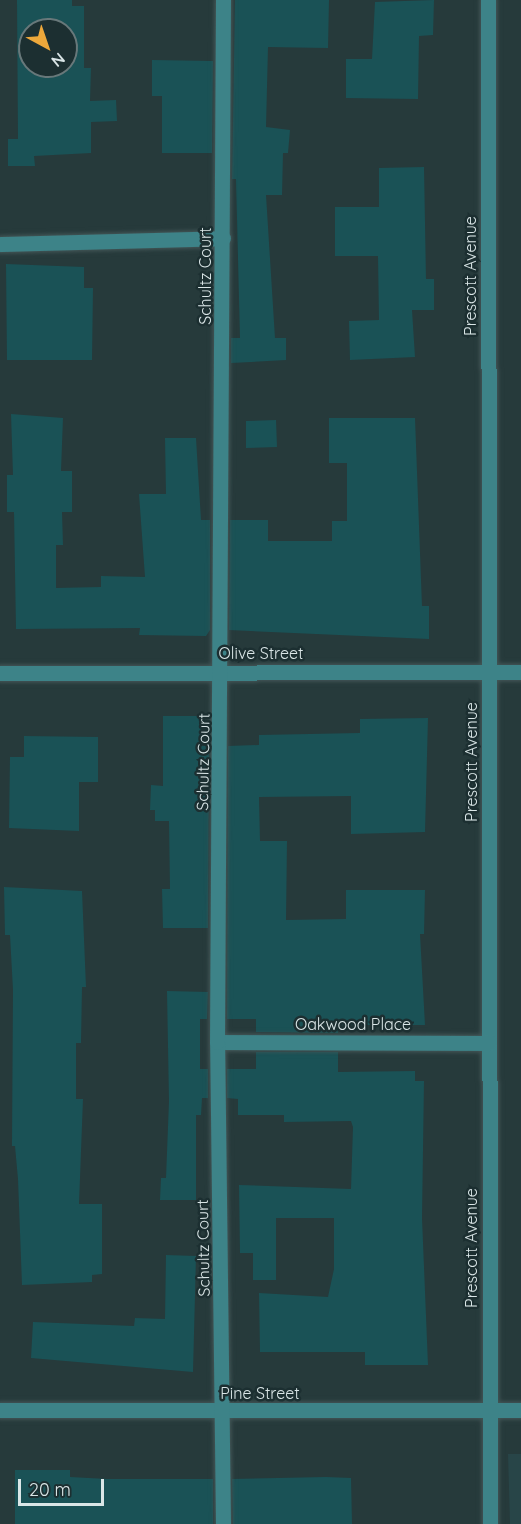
<!DOCTYPE html>
<html>
<head>
<meta charset="utf-8">
<style>
  body { margin:0 }
  #map { position:relative; width:521px; height:1524px; overflow:hidden; background:#263a3b; font-family:Quicksand,sans-serif }
  div>[style] { position:absolute }
  .built>* { inset:0; background:#284548 }
  .building>* { inset:0; background:#1a5256 }
  .roads { filter:drop-shadow(0 0 2px #435657) drop-shadow(0 0 2px #435657) }
  .minor>* { height:15px; margin:-7.5px; padding:0 7.5px; transform-origin:7.5px; border-radius:7.5px; background:#3d8388 }
  span { translate:-50% -50%; white-space:nowrap; text-align:center; line-height:1.15; -webkit-text-stroke:5px #1c2f31; paint-order:stroke }
  .street-label { font-size:16px; color:#dae6e7 }
  .north { position:absolute; left:18px; top:18px; width:60px; height:60px; box-sizing:border-box; background:#1c2f31; border:2px solid #68787a; border-radius:50%; rotate:140deg; font-size:16px; font-weight:700; line-height:24px; text-align:center; color:#dae6e7 }
  .north::after { content:''; display:block; margin:auto; width:21px; height:27px; background:#eda83b; clip-path:polygon(50% 0,100% 100%,50% 72%,0 100%) }
  .scale { position:absolute; left:18px; top:1479px; width:86px; height:27px; box-sizing:border-box; border:3px solid #dae6e7; border-top:0; padding-left:8px; font-size:18px; line-height:21px; white-space:nowrap; color:#dae6e7; -webkit-text-stroke:4px #1c2f31; paint-order:stroke }
</style>
</head>
<body>
<div id="map">
  <div class="built">
    <div style="clip-path:polygon(508px 1454px,521px 1454px,521px 1524px,510px 1524px)"></div>
  </div>
  <div class="building">
    <div style="clip-path:polygon(evenodd,17px 0,72px 0,72px 6px,84px 6px,84px 68px,91px 68px,90px 101px,116px 100px,117px 121px,91px 122px,91px 153px,34px 156px,35px 166px,8px 166px,8px 139px,18px 139px,17px 0,30px 30px,66px 30px,66px 66px,30px 66px,30px 30px)"></div>
    <div style="clip-path:polygon(235px 0,329px 0,328px 48px,268px 47px,266px 127px,290px 130px,288px 153px,283px 153px,282px 195px,266px 195px,275px 338px,286px 338px,286px 360px,231px 363px,231px 338px,240px 338px,236px 179px,232px 179px)"></div>
    <div style="clip-path:polygon(434px 0,433px 35px,419px 36px,418px 99px,346px 98px,346px 59px,372px 59px,375px 2px)"></div>
    <div style="clip-path:polygon(152px 60px,213px 61px,212px 153px,162px 153px,162px 96px,152px 96px)"></div>
    <div style="clip-path:polygon(424px 167px,426px 279px,434px 279px,434px 310px,412px 310px,415px 357px,350px 360px,349px 321px,379px 320px,378px 256px,335px 256px,335px 207px,379px 207px,379px 168px)"></div>
    <div style="clip-path:polygon(6px 264px,84px 267px,84px 288px,93px 288px,92px 360px,7px 360px)"></div>
    <div style="clip-path:polygon(11px 414px,63px 418px,61px 471px,72px 471px,72px 512px,62px 512px,63px 545px,56px 545px,56px 588px,101px 587px,101px 576px,145px 577px,139px 494px,166px 494px,165px 438px,196px 438px,201px 520px,210px 520px,210px 630px,206px 636px,139px 635px,140px 628px,16px 629px,14px 512px,7px 512px,7px 475px,13px 475px)"></div>
    <div style="clip-path:polygon(329px 418px,415px 418px,422px 606px,429px 606px,429px 639px,229px 630px,230px 520px,268px 520px,268px 541px,332px 541px,332px 521px,347px 521px,347px 463px,329px 463px)"></div>
    <div style="clip-path:polygon(276px 420px,277px 447px,246px 448px,246px 421px)"></div>
    <div style="clip-path:polygon(163px 716px,201px 716px,201px 746px,209px 746px,208px 928px,163px 928px,162px 889px,170px 889px,169px 821px,155px 821px,155px 810px,150px 810px,151px 785px,163px 786px)"></div>
    <div style="clip-path:polygon(428px 718px,425px 832px,351px 834px,351px 796px,259px 797px,260px 841px,287px 841px,286px 920px,346px 919px,346px 890px,425px 890px,424px 934px,420px 934px,425px 1025px,338px 1025px,338px 1033px,256px 1032px,256px 1019px,227px 1019px,228px 746px,259px 745px,259px 735px,360px 733px,360px 719px)"></div>
    <div style="clip-path:polygon(24px 736px,98px 737px,98px 782px,79px 782px,79px 831px,9px 828px,10px 757px,24px 757px)"></div>
    <div style="clip-path:polygon(4px 887px,82px 891px,86px 987px,82px 987px,81px 1043px,76px 1043px,76px 1099px,83px 1099px,79px 1204px,102px 1204px,102px 1274px,92px 1275px,92px 1282px,22px 1285px,18px 1179px,15px 1146px,12px 1146px,13px 990px,10px 935px,5px 935px)"></div>
    <div style="clip-path:polygon(167px 991px,208px 992px,207px 1019px,200px 1019px,200px 1069px,208px 1069px,208px 1098px,202px 1098px,201px 1115px,196px 1115px,196px 1200px,160px 1200px,161px 1178px,166px 1178px,169px 1101px)"></div>
    <div style="clip-path:polygon(256px 1052px,338px 1052px,338px 1072px,415px 1071px,415px 1081px,424px 1081px,422px 1218px,428px 1365px,365px 1365px,365px 1352px,260px 1352px,259px 1293px,328px 1297px,334px 1269px,334px 1218px,276px 1218px,276px 1280px,253px 1280px,253px 1253px,240px 1253px,239px 1185px,351px 1189px,353px 1127px,351px 1121px,284px 1122px,284px 1115px,238px 1115px,238px 1099px,227px 1098px,227px 1069px,256px 1069px)"></div>
    <div style="clip-path:polygon(166px 1255px,196px 1256px,193px 1372px,31px 1358px,33px 1322px,134px 1326px,135px 1318px,165px 1319px)"></div>
    <div style="clip-path:polygon(15px 1470px,70px 1470px,70px 1477px,107px 1479px,213px 1479px,213px 1524px,15px 1524px)"></div>
    <div style="clip-path:polygon(326px 1477px,351px 1478px,352px 1524px,233px 1524px,232px 1479px)"></div>
  </div>
  <div class="roads">
    <div class="minor">
      <div style="left:488px;top:0;width:1524px;rotate:89.92deg"></div>
      <div style="left:0;top:244px;width:223px;rotate:-1.5deg"></div>
      <div style="left:0;top:673px;width:521px;rotate:-0.11deg"></div>
      <div style="left:217px;top:1042px;width:272px;rotate:0.2deg"></div>
      <div style="left:0;top:1410px;width:521px"></div>
      <div style="left:223px;top:1524px;width:482px;rotate:-90.7deg"></div>
      <div style="left:217px;top:1042px;width:1042px;rotate:-89.67deg"></div>
    </div>
  </div>
  <div class="street-label">
    <span style="left:205px;top:276px;rotate:-90deg">Schultz Court</span>
    <span style="left:470px;top:276px;rotate:-90deg">Prescott Avenue</span>
    <span style="left:261px;top:653px">Olive Street</span>
    <span style="left:203px;top:762px;rotate:-89deg">Schultz Court</span>
    <span style="left:471px;top:762px;rotate:-90deg">Prescott Avenue</span>
    <span style="left:353px;top:1024px">Oakwood Place</span>
    <span style="left:203px;top:1248px;rotate:-91deg">Schultz Court</span>
    <span style="left:471px;top:1248px;rotate:-90deg">Prescott Avenue</span>
    <span style="left:260px;top:1393px">Pine Street</span>
  </div>
  <div class="north">N</div>
  <div class="scale">20 m</div>
</div>
</body>
</html>
